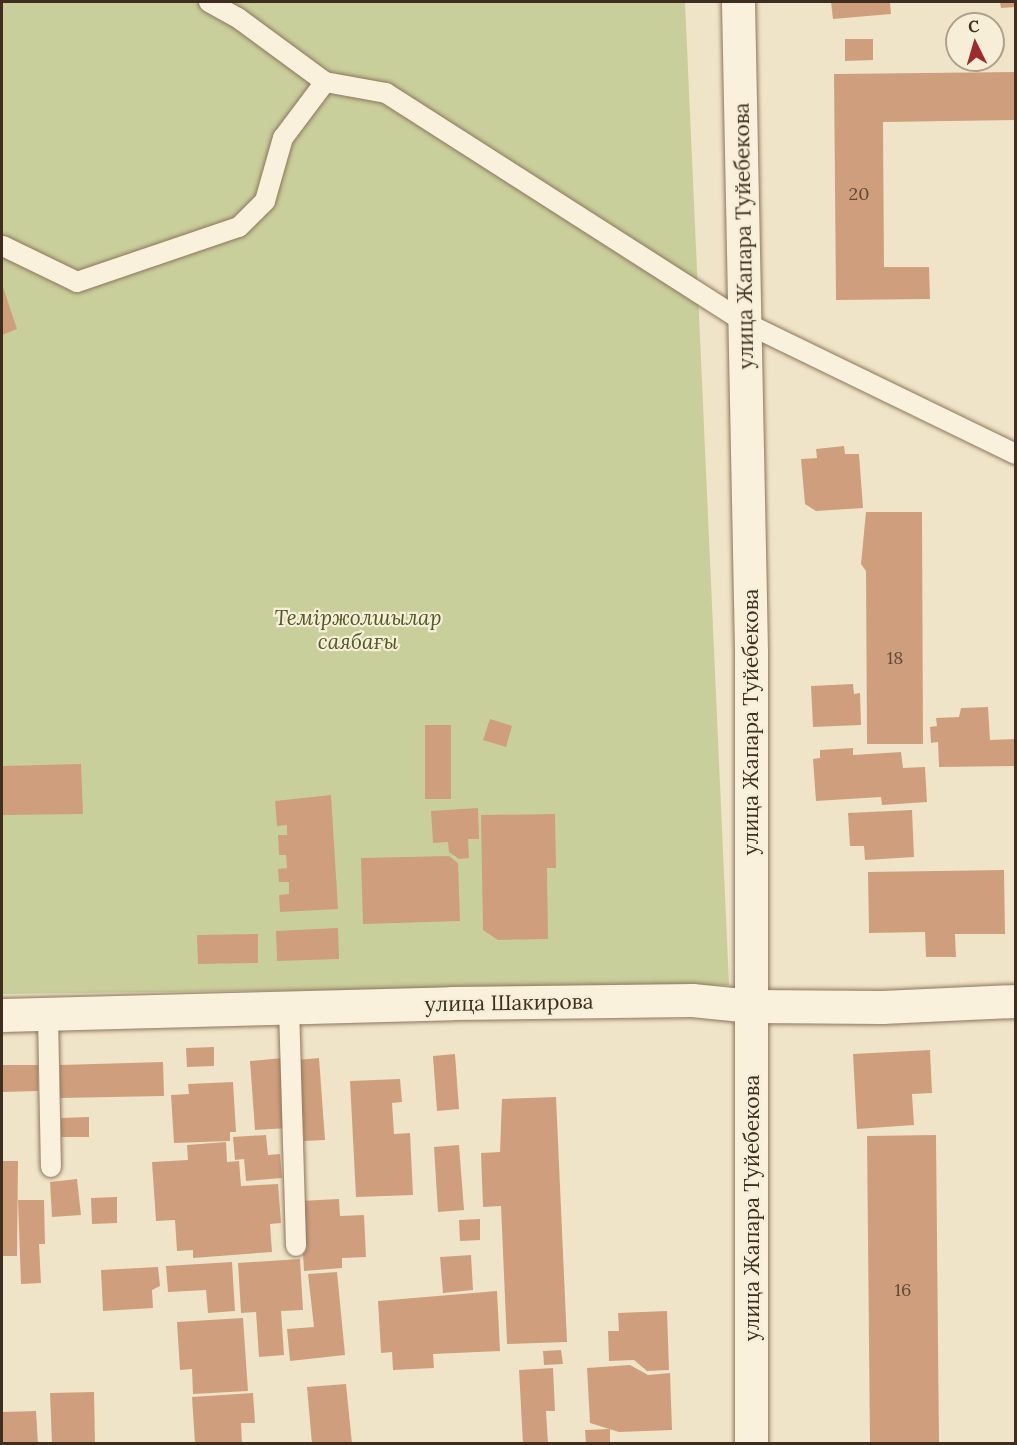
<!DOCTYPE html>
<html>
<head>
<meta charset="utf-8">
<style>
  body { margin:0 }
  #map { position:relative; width:1017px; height:1445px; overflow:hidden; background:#f0e4c8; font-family:Lora,serif }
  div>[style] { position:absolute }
  .green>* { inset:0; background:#c9cf9b }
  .building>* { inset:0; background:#cf9f7d }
  .roads { filter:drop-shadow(0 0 2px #8d765c) drop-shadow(0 0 2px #8d765c) }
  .service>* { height:20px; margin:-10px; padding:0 10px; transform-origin:10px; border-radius:10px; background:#faf1dc }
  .minor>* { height:33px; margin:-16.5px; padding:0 16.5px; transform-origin:16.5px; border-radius:16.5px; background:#faf1dc }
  span { translate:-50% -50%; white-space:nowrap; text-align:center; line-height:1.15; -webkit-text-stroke:4.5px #f7eed8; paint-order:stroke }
  .number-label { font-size:18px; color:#624a37 }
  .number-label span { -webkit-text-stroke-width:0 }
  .street-label { font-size:21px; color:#3d2e20 }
  .park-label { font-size:21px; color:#4d5a26; font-style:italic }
  .frame { position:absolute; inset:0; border:3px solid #3d2e20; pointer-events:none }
  .north { position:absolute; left:945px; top:12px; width:60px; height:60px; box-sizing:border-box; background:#f7eed8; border:2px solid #ada18e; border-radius:50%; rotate:355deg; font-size:16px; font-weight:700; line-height:24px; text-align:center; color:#3d2e20 }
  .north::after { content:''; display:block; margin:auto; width:21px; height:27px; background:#9e2a2b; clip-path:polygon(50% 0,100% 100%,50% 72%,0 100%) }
</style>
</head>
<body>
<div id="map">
  <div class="green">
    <div style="clip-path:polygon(2px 2px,685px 2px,729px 985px,2px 994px)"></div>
  </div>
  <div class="building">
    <div style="clip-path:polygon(831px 2px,890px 2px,891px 14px,833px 19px)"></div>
    <div style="clip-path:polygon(1000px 2px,1016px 2px,1016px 7px,1001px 8px)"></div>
    <div style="clip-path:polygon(845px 39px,873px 39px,873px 60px,845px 61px)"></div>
    <div style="clip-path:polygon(1016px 72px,1016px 120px,883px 122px,884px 267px,929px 267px,930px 299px,836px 300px,834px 74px)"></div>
    <div style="clip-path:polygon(2px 284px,17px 329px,2px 335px)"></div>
    <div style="clip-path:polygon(844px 446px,845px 454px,859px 454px,863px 508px,816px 511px,805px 504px,801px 459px,817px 458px,816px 449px)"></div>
    <div style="clip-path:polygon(866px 512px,922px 512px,923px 744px,867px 744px,866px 571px,861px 564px)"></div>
    <div style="clip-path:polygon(853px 684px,854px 694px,860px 693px,861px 725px,813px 727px,811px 686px)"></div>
    <div style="clip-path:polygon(988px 707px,990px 740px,1016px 739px,1016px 766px,939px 767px,938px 742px,931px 743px,930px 727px,937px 726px,936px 718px,959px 717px,961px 708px)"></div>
    <div style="clip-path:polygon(490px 719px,512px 726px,506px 747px,483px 740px)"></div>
    <div style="clip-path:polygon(425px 725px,451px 725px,451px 799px,425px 799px)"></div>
    <div style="clip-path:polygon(853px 748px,853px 755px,901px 752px,903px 768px,925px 767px,927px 802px,882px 805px,881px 797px,816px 801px,813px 759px,820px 758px,820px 750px)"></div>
    <div style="clip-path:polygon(81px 764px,83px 814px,2px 815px,2px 766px)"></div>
    <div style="clip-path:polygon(331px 795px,338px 909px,280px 912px,279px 895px,289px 894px,289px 882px,279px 882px,278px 869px,287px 868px,286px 855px,279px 855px,278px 835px,287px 835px,287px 825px,277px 826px,275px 801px)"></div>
    <div style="clip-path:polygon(478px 808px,479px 839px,468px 839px,469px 858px,459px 859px,449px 852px,448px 842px,433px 843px,431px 811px)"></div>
    <div style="clip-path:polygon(912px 810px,914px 857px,865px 860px,864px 846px,850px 846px,848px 813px)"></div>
    <div style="clip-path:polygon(555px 814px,556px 868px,547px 868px,548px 939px,498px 940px,483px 930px,481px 815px)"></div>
    <div style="clip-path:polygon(449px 856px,458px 863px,460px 921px,363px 924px,361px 858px)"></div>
    <div style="clip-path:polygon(1004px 870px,1005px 934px,955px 934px,956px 957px,926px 957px,925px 932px,869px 933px,868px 872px)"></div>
    <div style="clip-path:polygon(338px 928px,339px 959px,277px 961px,276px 931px)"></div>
    <div style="clip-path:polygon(258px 934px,258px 963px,198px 964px,197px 935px)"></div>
    <div style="clip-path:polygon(214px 1047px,214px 1066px,187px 1067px,186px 1048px)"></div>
    <div style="clip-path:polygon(930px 1050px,932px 1093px,912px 1094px,914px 1125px,857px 1129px,853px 1054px)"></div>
    <div style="clip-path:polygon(455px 1054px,459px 1109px,437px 1111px,433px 1056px)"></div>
    <div style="clip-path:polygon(283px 1058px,288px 1128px,255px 1130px,250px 1061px)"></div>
    <div style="clip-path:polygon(319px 1058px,325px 1140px,304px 1141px,298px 1060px)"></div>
    <div style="clip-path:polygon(163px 1062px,164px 1096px,60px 1098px,60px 1065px)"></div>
    <div style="clip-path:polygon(2px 1065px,38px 1065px,38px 1091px,2px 1092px)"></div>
    <div style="clip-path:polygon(400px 1079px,402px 1102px,392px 1103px,394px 1134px,410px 1133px,413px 1195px,356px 1197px,350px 1081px)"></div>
    <div style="clip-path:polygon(233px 1082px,236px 1132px,230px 1132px,230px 1141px,174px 1143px,171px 1095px,189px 1094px,188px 1084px)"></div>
    <div style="clip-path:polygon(556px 1097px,567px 1342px,507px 1344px,501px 1206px,483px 1207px,481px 1153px,500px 1152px,502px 1099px)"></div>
    <div style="clip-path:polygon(89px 1117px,89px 1137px,61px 1137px,61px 1118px)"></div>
    <div style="clip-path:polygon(266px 1135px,268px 1155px,280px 1154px,282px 1178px,246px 1181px,244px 1159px,235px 1160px,233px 1137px)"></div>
    <div style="clip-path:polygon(936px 1135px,939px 1444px,870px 1444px,867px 1136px)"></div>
    <div style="clip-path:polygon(226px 1142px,227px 1162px,239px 1161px,241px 1186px,278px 1184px,281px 1223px,270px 1224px,272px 1252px,193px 1258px,193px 1250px,177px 1251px,175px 1220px,156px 1221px,152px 1162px,188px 1160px,187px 1145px)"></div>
    <div style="clip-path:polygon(459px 1145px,464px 1210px,438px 1212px,434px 1147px)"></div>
    <div style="clip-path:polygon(2px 1161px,18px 1161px,17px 1256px,2px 1256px)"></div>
    <div style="clip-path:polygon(77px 1179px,81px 1215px,52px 1217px,50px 1182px)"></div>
    <div style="clip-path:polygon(117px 1197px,117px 1223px,92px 1224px,91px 1198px)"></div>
    <div style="clip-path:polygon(339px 1199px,340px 1216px,364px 1215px,366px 1257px,342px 1258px,342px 1268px,304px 1271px,300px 1201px)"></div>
    <div style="clip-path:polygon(18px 1200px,44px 1200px,45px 1244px,39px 1244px,41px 1283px,21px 1284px)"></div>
    <div style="clip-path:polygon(480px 1219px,480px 1240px,460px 1241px,459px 1220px)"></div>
    <div style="clip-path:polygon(471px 1255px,473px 1290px,443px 1293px,440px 1257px)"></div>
    <div style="clip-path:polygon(300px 1259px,303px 1310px,281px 1311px,284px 1355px,259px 1357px,256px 1312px,241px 1313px,238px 1263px)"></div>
    <div style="clip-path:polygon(232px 1262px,235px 1311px,208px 1313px,206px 1290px,168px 1292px,166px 1266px)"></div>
    <div style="clip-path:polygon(158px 1267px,160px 1286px,152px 1290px,153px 1308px,103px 1311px,101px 1270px)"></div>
    <div style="clip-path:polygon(337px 1272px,345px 1355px,290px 1361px,287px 1329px,314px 1327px,308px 1274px)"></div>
    <div style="clip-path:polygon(497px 1291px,500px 1351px,433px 1354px,434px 1368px,393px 1370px,392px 1352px,381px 1353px,378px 1301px)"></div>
    <div style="clip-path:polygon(667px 1311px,669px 1370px,647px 1371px,634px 1360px,609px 1361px,608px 1331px,619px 1331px,618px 1313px)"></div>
    <div style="clip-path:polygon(243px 1318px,248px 1391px,193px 1394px,192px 1369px,180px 1370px,177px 1322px)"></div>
    <div style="clip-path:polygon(561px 1350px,563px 1364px,544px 1365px,543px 1351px)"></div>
    <div style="clip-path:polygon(630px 1365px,648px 1375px,670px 1373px,672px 1430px,619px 1432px,590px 1423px,587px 1368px)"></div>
    <div style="clip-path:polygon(553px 1368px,555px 1411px,546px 1411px,548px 1444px,523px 1444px,519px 1370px)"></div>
    <div style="clip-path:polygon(346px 1384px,352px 1444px,312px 1444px,307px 1387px)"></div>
    <div style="clip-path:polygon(94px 1392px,95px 1444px,52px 1444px,50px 1393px)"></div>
    <div style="clip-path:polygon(253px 1393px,255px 1423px,241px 1423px,242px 1444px,195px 1444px,192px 1397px)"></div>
    <div style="clip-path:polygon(36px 1411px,38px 1444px,2px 1444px,2px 1412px)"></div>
    <div style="clip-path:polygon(610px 1429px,610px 1444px,586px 1444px,585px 1430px)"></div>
  </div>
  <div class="roads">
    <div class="service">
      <div style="left:209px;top:2px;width:33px;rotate:29deg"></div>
      <div style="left:238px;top:18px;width:108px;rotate:36.3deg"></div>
      <div style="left:325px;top:82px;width:62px;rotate:10.2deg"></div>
      <div style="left:386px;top:93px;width:427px;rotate:32.6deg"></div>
      <div style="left:746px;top:323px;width:300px;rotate:25.9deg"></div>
      <div style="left:3px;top:246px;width:82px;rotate:25.9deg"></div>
      <div style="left:77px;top:282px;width:171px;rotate:-18.8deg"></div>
      <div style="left:239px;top:227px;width:37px;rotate:-45deg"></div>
      <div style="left:265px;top:201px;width:66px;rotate:-74.1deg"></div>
      <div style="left:283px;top:138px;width:70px;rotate:-53.1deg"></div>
      <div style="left:289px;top:1008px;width:238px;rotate:88.3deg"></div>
      <div style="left:48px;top:1015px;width:152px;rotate:88.9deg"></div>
    </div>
    <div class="minor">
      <div style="left:738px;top:2px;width:650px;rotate:88.85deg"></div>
      <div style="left:751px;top:652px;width:792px;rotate:90deg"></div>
      <div style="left:2px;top:1015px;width:450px;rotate:-1.5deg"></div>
      <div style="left:452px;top:1003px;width:240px;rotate:-0.7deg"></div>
      <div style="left:692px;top:1000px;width:60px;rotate:5.7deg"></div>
      <div style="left:752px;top:1006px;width:130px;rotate:0.4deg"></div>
      <div style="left:882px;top:1007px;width:134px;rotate:-2.6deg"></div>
    </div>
  </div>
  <div class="number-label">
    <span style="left:859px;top:194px">20</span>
    <span style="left:895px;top:658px">18</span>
    <span style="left:903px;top:1290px">16</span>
  </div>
  <div class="street-label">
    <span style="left:744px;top:236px;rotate:-91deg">улица Жапара Туйебекова</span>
    <span style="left:751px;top:722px;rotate:-90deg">улица Жапара Туйебекова</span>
    <span style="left:509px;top:1003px;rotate:-1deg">улица Шакирова</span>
    <span style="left:752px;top:1208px;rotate:-90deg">улица Жапара Туйебекова</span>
  </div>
  <div class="park-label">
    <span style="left:358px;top:630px">Теміржолшылар<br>саябағы</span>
  </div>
  <div class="frame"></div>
  <div class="north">С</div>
</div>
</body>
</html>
